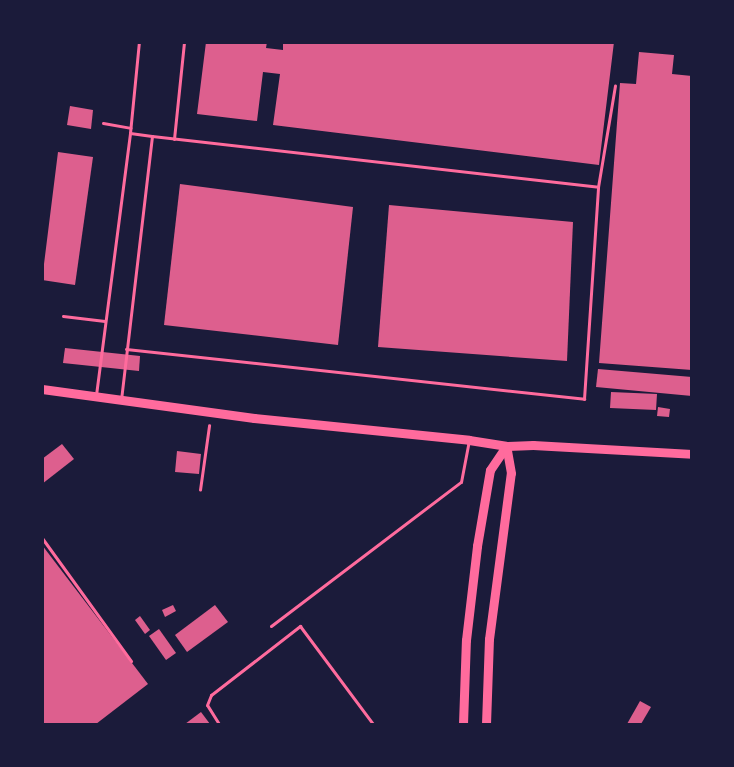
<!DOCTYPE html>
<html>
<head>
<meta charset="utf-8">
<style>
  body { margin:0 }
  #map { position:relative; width:734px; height:767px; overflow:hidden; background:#1b1b3a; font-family:Overpass,sans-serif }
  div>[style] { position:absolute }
  .building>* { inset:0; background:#dd5f8e }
  .path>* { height:2.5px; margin:-1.25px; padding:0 1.25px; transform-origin:1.25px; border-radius:1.25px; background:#ff6b9d }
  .service>* { height:3px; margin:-1.5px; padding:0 1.5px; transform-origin:1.5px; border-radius:1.5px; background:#ff6b9d }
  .tertiary>* { height:9px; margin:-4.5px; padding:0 4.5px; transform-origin:4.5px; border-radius:4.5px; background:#ff6b9d }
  span { translate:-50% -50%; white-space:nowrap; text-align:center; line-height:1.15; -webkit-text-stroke:4px #1b1b3a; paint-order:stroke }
  .frame { position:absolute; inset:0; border:44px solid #1b1b3a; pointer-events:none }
</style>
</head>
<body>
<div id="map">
  <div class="building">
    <div style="clip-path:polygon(206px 42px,267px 42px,266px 48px,283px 50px,283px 42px,614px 42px,599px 165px,273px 125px,280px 74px,263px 72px,257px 121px,197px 114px)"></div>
    <div style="clip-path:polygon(639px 52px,674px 55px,672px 74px,692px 76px,692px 370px,599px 363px,620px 83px,636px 84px)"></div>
    <div style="clip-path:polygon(70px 106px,93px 110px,91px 129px,67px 125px)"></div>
    <div style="clip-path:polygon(58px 152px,93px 157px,75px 285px,42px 280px)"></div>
    <div style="clip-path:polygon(180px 184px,353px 207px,338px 345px,164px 325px)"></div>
    <div style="clip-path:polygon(389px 205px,573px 222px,567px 361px,378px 347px)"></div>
    <div style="clip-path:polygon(65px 348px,140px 356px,139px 371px,63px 363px)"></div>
    <div style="clip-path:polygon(598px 369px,692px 377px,692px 396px,596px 387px)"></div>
    <div style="clip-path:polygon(611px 392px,657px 394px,656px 410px,610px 408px)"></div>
    <div style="clip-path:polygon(658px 407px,670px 409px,669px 417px,657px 416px)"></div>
    <div style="clip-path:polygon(62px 444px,74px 459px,42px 484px,42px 459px)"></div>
    <div style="clip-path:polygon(177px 451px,201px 454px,199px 474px,175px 472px)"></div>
    <div style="clip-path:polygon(42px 545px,148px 684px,96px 724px,42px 724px)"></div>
    <div style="clip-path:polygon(173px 605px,176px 611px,165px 617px,162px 610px)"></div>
    <div style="clip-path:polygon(215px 605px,228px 622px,187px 652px,175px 635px)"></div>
    <div style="clip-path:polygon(140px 616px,150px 630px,145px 634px,135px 620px)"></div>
    <div style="clip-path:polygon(159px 629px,176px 653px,166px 660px,149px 636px)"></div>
    <div style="clip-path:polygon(640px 701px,651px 707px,641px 724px,627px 724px)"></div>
    <div style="clip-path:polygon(201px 712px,210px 724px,185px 724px)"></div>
  </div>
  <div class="path">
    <div style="left:200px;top:490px;width:65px;rotate:-82deg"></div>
  </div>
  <div class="service">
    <div style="left:103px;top:123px;width:28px;rotate:10deg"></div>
    <div style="left:130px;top:133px;width:91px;rotate:-84.4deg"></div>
    <div style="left:152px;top:136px;width:449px;rotate:6.5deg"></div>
    <div style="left:174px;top:139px;width:98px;rotate:-84.1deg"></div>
    <div style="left:63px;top:316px;width:42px;rotate:6.8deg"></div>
    <div style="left:126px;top:349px;width:461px;rotate:6.2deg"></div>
    <div style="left:584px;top:399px;width:212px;rotate:-86.2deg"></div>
    <div style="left:598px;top:187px;width:103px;rotate:-80.5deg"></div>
    <div style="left:96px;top:395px;width:264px;rotate:-82.6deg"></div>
    <div style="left:130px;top:133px;width:22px;rotate:8deg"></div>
    <div style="left:152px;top:136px;width:266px;rotate:96.7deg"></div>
    <div style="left:42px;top:538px;width:152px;rotate:54.1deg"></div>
    <div style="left:271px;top:626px;width:238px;rotate:-37.2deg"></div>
    <div style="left:461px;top:482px;width:43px;rotate:-79.2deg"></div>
    <div style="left:219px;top:724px;width:22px;rotate:-122deg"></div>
    <div style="left:207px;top:705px;width:11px;rotate:-68deg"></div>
    <div style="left:211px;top:695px;width:113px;rotate:-37.8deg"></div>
    <div style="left:300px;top:626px;width:122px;rotate:53.3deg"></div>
  </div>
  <div class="tertiary">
    <div style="left:42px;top:389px;width:214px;rotate:7.8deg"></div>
    <div style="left:254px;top:418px;width:216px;rotate:5.8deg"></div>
    <div style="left:469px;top:440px;width:37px;rotate:9deg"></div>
    <div style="left:506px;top:446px;width:27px;rotate:-2deg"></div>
    <div style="left:533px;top:445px;width:159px;rotate:3.2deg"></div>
    <div style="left:463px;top:724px;width:84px;rotate:-88deg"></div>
    <div style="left:466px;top:640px;width:95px;rotate:-83.3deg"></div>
    <div style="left:477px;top:546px;width:77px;rotate:-80.3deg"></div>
    <div style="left:490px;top:470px;width:29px;rotate:-56deg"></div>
    <div style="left:486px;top:724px;width:85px;rotate:-88deg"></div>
    <div style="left:489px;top:639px;width:167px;rotate:-82.5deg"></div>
    <div style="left:511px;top:473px;width:27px;rotate:-100deg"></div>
  </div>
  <div class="frame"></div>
</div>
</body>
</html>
